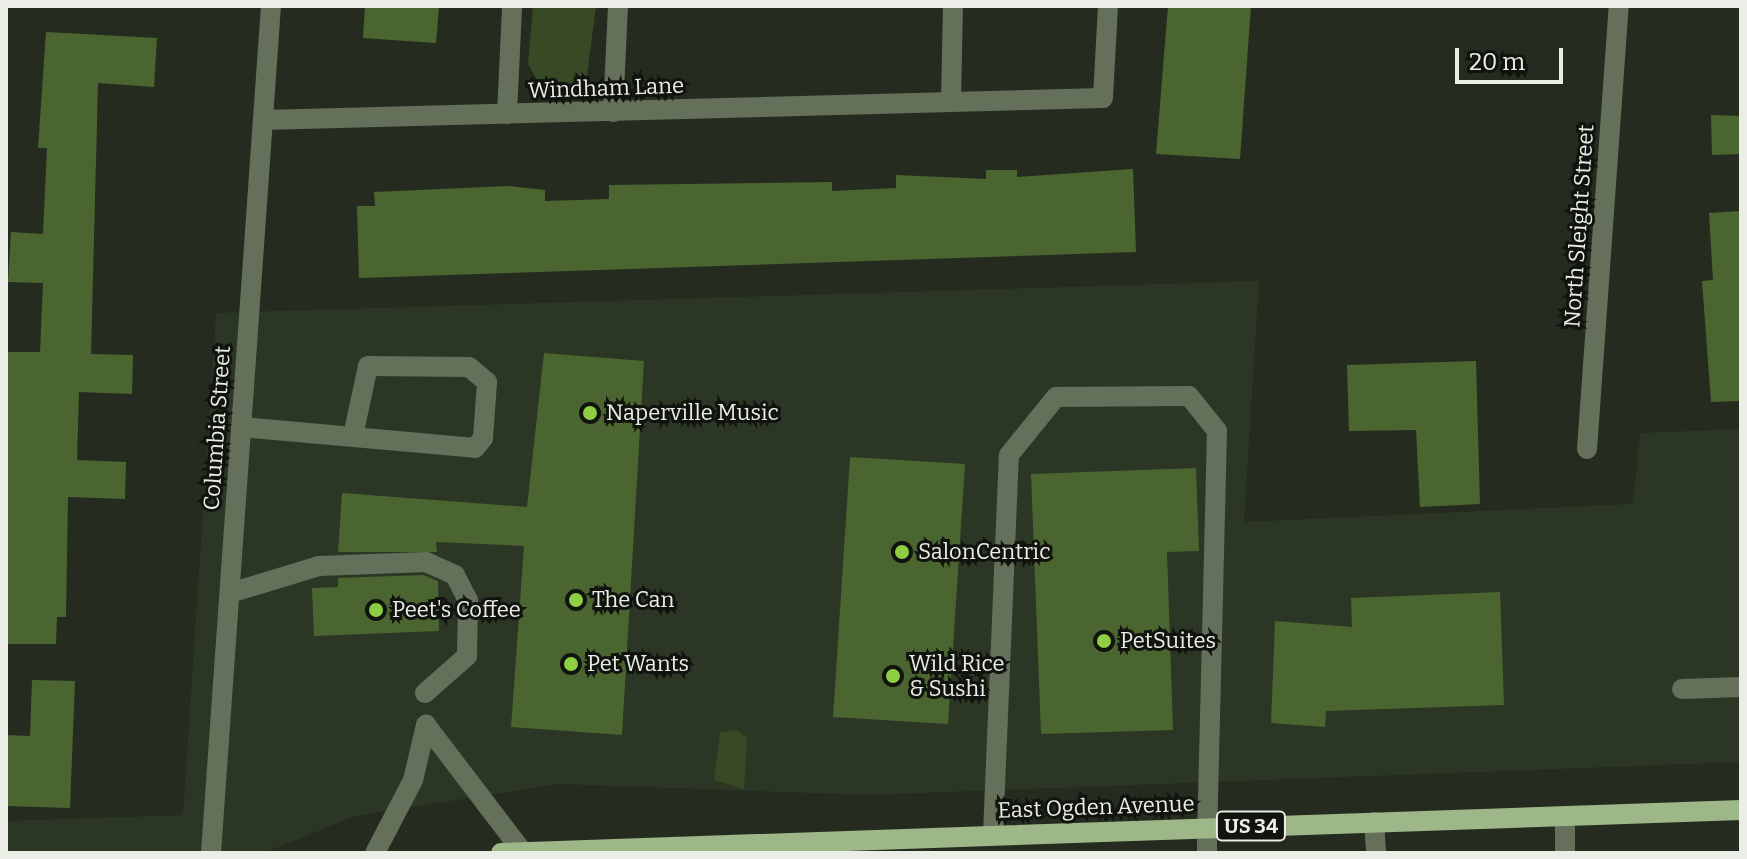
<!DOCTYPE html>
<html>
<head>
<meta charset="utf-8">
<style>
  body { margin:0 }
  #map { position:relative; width:1747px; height:859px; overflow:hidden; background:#252c1f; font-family:Bitter,serif }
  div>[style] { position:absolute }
  .built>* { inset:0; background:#2c3624 }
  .green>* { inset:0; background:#374925 }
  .building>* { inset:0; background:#4b6531 }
  .service>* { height:20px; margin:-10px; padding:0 10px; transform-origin:10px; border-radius:10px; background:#64705a }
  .minor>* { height:20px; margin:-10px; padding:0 10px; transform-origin:10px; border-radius:10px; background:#64705a }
  .primary>* { height:20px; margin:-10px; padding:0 10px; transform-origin:10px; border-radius:10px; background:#9eb789 }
  .dots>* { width:22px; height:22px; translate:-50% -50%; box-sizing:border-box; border:4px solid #10130e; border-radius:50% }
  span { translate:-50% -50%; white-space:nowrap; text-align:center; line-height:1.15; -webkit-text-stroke:6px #10130e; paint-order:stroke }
  .shield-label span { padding:2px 6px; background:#10130e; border:2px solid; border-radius:6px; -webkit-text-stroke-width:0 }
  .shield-label { font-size:20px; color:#eaeee6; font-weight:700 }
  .street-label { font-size:22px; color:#eaeee6 }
  .poi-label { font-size:22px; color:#eaeee6 }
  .left { translate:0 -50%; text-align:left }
  .frame { position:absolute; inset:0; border:8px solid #eaeee6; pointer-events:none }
  .scale { position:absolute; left:1455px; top:48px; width:108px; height:36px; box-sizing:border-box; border:4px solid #eaeee6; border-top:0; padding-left:10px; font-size:24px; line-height:28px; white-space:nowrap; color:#eaeee6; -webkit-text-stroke:6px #10130e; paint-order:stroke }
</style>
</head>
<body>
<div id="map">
  <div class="built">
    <div style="clip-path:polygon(1259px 281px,1244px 522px,1633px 504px,1640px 433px,1741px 429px,1741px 762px,869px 795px,557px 784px,355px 816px,264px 853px,6px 853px,6px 821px,183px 815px,216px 313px)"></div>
  </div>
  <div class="green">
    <div style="clip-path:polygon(533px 6px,596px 6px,586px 83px,543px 90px,528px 64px)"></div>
    <div style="clip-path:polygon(720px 732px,737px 730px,747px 738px,744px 789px,714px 780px)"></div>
  </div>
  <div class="building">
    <div style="clip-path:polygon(365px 6px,439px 6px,436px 43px,363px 38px)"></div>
    <div style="clip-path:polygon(1168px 6px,1251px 6px,1240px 159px,1156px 154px)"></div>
    <div style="clip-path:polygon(46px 32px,157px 38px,154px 87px,98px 83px,91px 354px,133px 355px,132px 394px,79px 392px,77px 460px,126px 462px,125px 499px,68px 497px,66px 617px,57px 617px,56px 644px,6px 644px,6px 352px,40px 352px,43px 283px,8px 282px,11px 232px,43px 234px,47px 148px,38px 148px)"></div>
    <div style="clip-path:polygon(1711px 115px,1741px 116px,1741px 154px,1712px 155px)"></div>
    <div style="clip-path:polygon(1133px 169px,1136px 252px,359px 278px,357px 206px,375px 206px,374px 192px,508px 186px,545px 190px,545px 201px,609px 199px,609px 185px,832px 182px,832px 191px,896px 188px,896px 175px,986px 179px,986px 170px,1017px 170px,1017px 177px)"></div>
    <div style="clip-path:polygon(1741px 211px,1741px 401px,1711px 402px,1702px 281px,1713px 280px,1709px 213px)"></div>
    <div style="clip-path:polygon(544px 353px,644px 361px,622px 735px,511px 727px,524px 546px,436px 542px,437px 552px,338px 552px,342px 493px,527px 507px)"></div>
    <div style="clip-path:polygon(1476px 361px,1480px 504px,1420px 507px,1416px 430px,1349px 431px,1347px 365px)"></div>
    <div style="clip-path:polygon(850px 457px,965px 464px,948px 724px,833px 717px)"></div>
    <div style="clip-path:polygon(1196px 468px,1199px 551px,1167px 552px,1173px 730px,1041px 734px,1031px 474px)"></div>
    <div style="clip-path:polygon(423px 575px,438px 581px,439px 631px,314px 636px,312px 588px,338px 587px,338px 578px)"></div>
    <div style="clip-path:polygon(1500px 592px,1504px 705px,1326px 711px,1325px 727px,1271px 723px,1275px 621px,1352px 627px,1351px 598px)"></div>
    <div style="clip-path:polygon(32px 680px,75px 681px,70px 808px,6px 806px,6px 735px,30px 736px)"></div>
  </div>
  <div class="service">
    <div style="left:613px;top:112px;width:106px;rotate:-87.3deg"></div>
    <div style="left:507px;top:114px;width:108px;rotate:-87.3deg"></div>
    <div style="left:241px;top:427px;width:235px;rotate:5.1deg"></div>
    <div style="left:475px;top:448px;width:13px;rotate:-51deg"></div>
    <div style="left:483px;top:438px;width:56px;rotate:-85.9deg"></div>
    <div style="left:487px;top:382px;width:23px;rotate:-140deg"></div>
    <div style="left:469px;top:367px;width:101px;rotate:-179.4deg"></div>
    <div style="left:368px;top:366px;width:72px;rotate:102.1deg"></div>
    <div style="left:230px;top:593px;width:93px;rotate:-16.9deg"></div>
    <div style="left:319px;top:566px;width:107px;rotate:-2.1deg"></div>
    <div style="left:426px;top:562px;width:32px;rotate:24deg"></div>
    <div style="left:455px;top:575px;width:28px;rotate:63deg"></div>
    <div style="left:468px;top:600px;width:56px;rotate:91deg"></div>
    <div style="left:467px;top:656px;width:56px;rotate:138.6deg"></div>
    <div style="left:1682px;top:689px;width:59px;rotate:-1.9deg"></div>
    <div style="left:426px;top:725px;width:158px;rotate:52.7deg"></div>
    <div style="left:1374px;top:822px;width:31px;rotate:86deg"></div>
    <div style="left:993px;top:834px;width:379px;rotate:-87.6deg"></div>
    <div style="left:1009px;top:455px;width:75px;rotate:-51deg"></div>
    <div style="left:1056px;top:397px;width:133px;rotate:-0.4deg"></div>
    <div style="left:1189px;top:396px;width:45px;rotate:51.3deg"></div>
    <div style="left:1217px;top:431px;width:397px;rotate:91.4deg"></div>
    <div style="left:375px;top:853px;width:82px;rotate:-62.5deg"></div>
    <div style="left:413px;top:780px;width:57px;rotate:-76.7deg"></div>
  </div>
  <div class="minor">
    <div style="left:951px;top:101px;width:95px;rotate:-88.8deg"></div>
    <div style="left:263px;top:120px;width:840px;rotate:-1.5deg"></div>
    <div style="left:1103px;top:98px;width:92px;rotate:-86.9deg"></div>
    <div style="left:1587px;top:449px;width:444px;rotate:-85.9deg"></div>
    <div style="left:1207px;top:828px;width:25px;rotate:90deg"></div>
    <div style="left:211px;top:853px;width:849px;rotate:-85.95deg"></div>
    <div style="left:1565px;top:853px;width:37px;rotate:-90deg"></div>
  </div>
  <div class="primary">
    <div style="left:501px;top:853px;width:1241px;rotate:-1.99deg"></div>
  </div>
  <div class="dots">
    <div style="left:590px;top:413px;background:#8ece43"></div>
    <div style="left:902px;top:552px;background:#8ece43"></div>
    <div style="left:576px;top:600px;background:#8ece43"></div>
    <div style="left:376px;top:610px;background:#8ece43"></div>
    <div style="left:1104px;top:641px;background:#8ece43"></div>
    <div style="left:571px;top:664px;background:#8ece43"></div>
    <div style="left:893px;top:676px;background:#8ece43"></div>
  </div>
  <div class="shield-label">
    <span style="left:1251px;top:826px">US 34</span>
  </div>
  <div class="street-label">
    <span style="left:606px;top:88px;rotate:-2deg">Windham Lane</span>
    <span style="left:1579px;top:226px;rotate:-86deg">North Sleight Street</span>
    <span style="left:217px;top:428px;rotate:-86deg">Columbia Street</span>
    <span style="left:1096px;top:807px;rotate:-2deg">East Ogden Avenue</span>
  </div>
  <div class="poi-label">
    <span class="left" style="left:606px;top:413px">Naperville Music</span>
    <span class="left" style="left:918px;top:552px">SalonCentric</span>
    <span class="left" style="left:592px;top:600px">The Can</span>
    <span class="left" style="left:392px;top:610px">Peet's Coffee</span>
    <span class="left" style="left:1120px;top:641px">PetSuites</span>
    <span class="left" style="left:909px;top:676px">Wild Rice<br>&amp; Sushi</span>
    <span class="left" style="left:587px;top:664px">Pet Wants</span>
  </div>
  <div class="frame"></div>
  <div class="scale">20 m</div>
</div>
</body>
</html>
